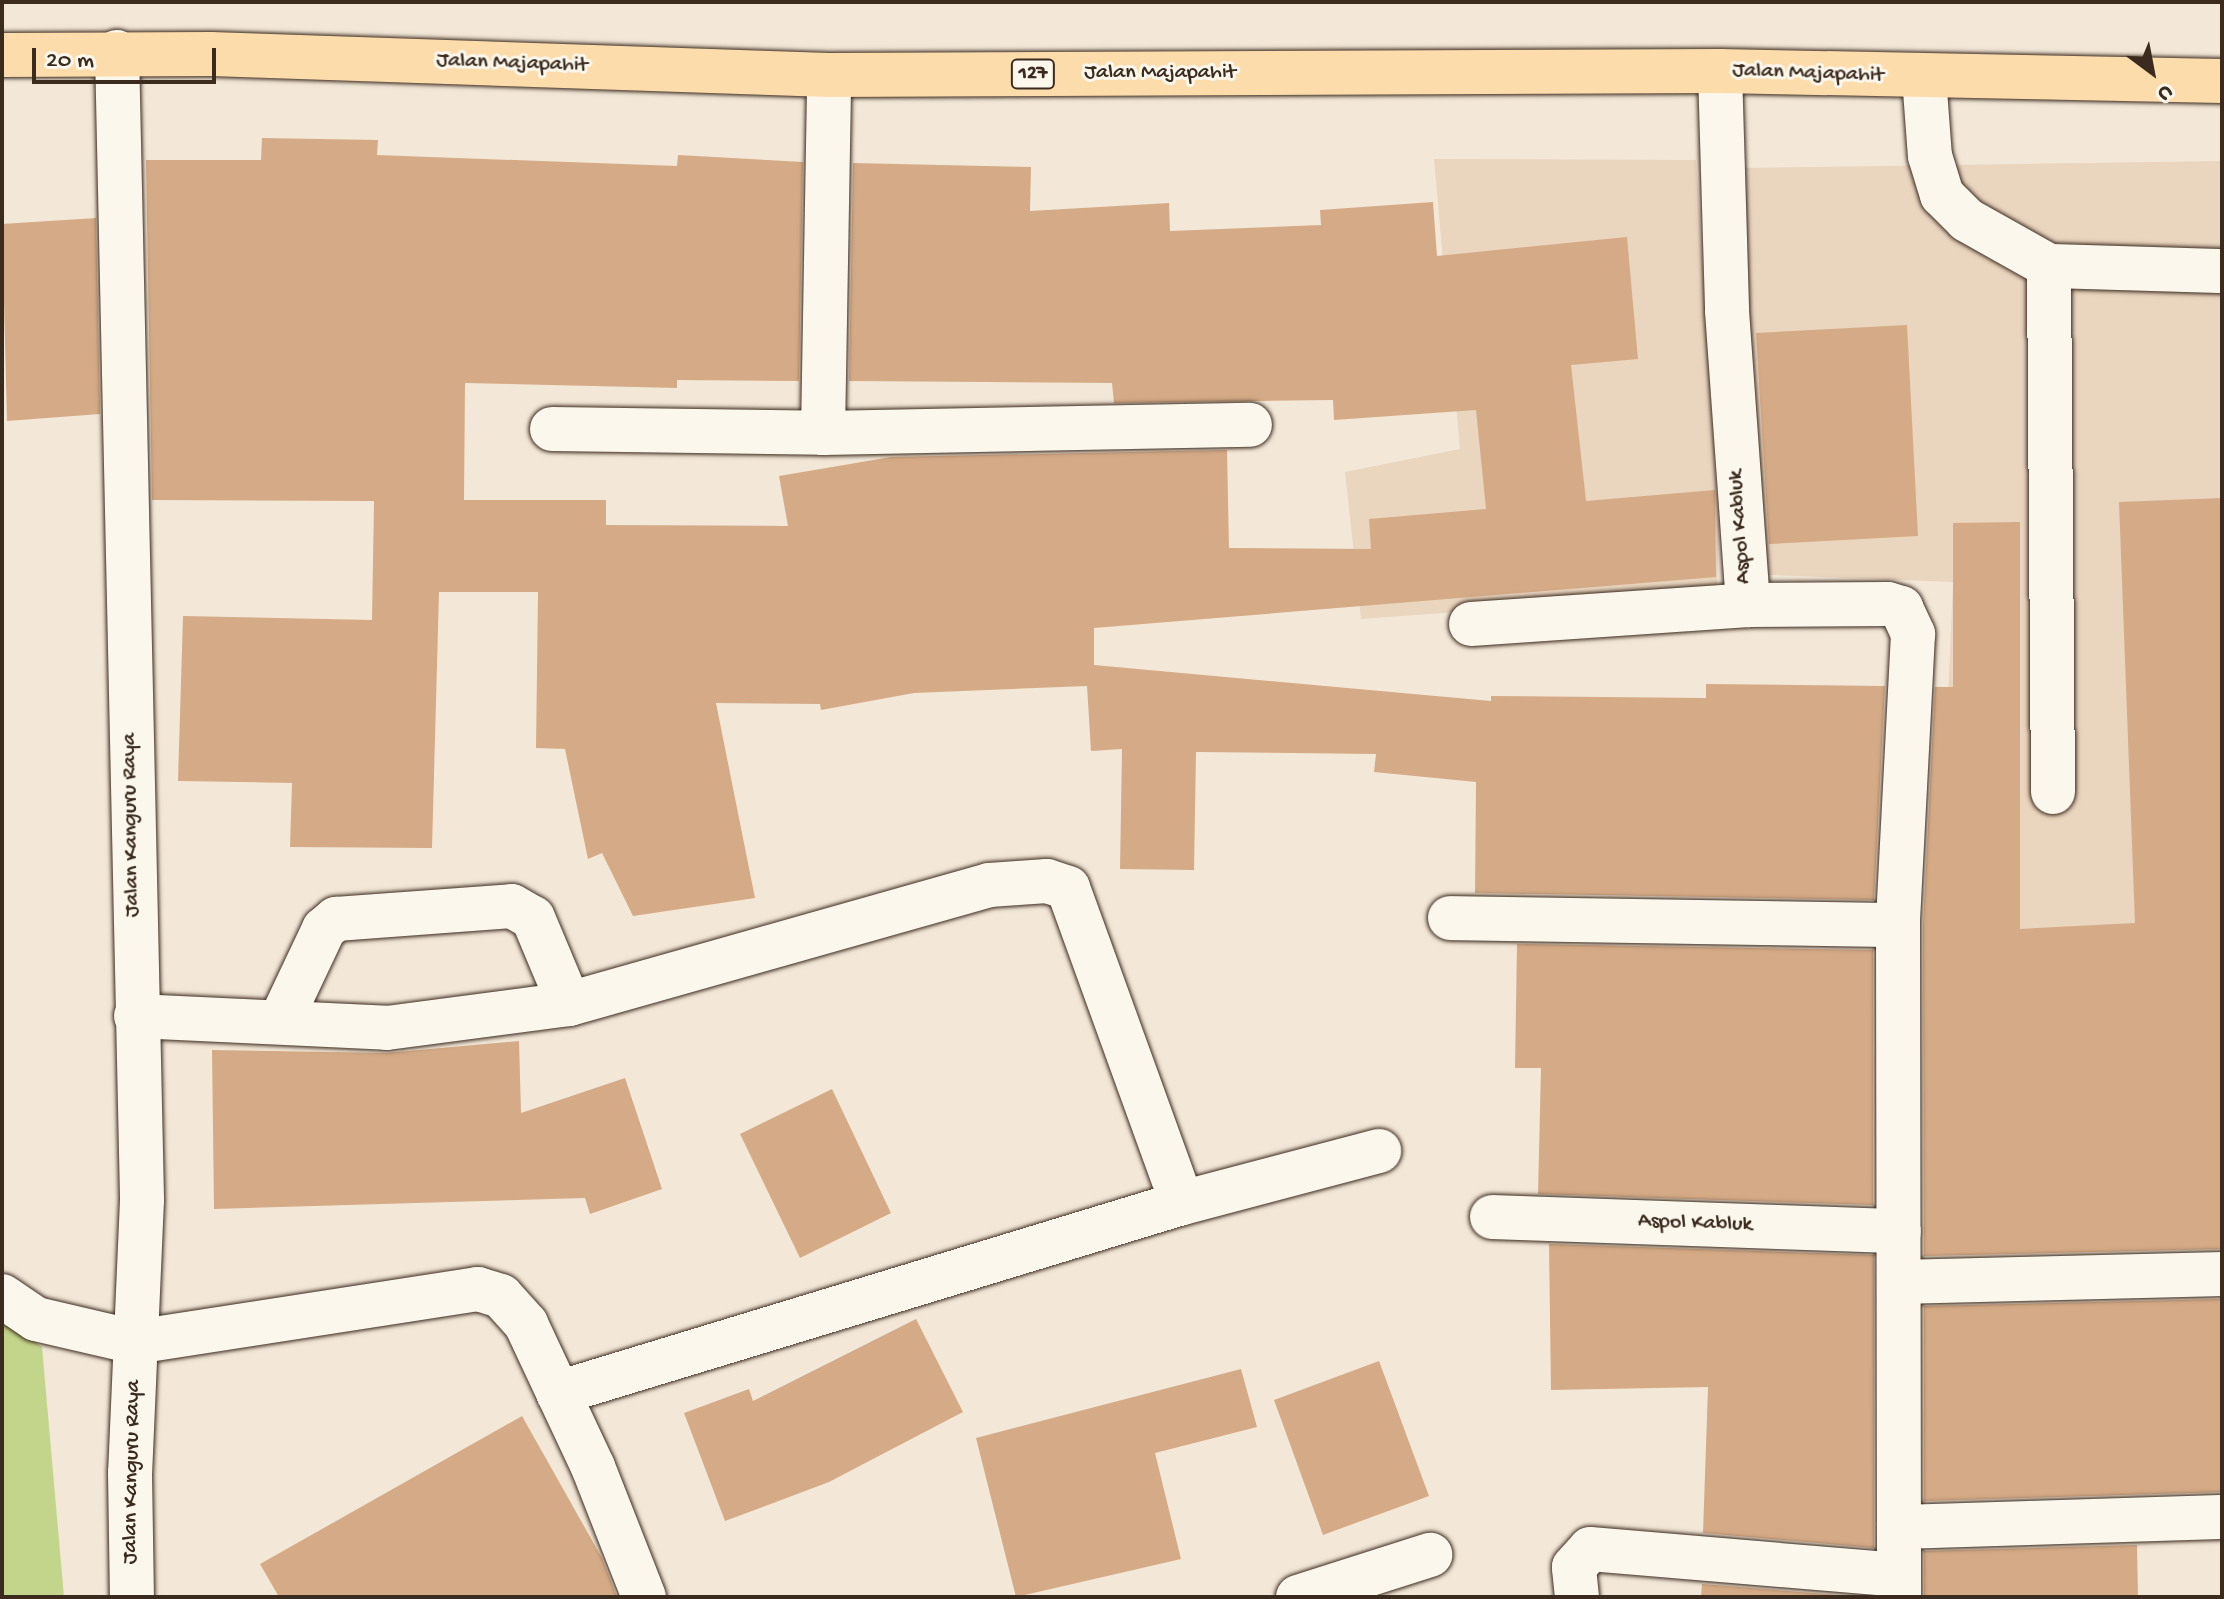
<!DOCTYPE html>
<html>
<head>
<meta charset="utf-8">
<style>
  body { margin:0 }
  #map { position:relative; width:2224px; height:1599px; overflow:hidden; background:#f3e8d8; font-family:"Gochi Hand",sans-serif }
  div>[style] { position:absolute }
  .built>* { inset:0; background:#ead5bf }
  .green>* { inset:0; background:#c3d58a }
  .building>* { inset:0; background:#d5aa86 }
  .roads { filter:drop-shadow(0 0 2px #3b2a1e) drop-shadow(0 0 2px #3b2a1e) }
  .minor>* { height:44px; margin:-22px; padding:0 22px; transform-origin:22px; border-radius:22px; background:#fbf7ec }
  .major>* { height:44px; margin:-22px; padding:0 22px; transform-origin:22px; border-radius:22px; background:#fddcac }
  span { translate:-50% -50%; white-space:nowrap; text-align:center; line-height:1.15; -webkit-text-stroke:6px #fbf7ec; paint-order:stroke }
  .shield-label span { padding:2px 6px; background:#fbf7ec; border:2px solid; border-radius:6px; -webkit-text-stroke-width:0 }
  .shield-label { font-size:20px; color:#3b2a1e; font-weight:700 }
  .street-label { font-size:22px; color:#3b2a1e }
  .frame { position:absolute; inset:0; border:4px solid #3b2a1e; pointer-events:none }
  .north { position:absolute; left:2112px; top:32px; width:80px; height:80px; -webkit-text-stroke:6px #fbf7ec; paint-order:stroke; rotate:148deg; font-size:22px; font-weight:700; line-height:32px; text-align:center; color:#3b2a1e }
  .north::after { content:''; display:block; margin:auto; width:28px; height:36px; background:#3b2a1e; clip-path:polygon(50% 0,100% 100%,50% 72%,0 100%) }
  .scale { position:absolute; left:32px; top:48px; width:184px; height:36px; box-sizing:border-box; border:4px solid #3b2a1e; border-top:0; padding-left:10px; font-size:24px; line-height:28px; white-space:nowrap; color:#3b2a1e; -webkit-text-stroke:6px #fbf7ec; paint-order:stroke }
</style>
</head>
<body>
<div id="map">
  <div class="built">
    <div style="clip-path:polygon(1434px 159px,1696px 160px,1719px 529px,1717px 593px,1361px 619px,1345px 472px,1460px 449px)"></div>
    <div style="clip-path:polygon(2222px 161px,2222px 1058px,1932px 1068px,1953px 582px,1749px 574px,1743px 168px)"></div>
  </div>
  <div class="green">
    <div style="clip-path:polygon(2px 1319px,42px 1347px,64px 1597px,2px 1597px)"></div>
  </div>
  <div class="building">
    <div style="clip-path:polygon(262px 138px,378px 140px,377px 155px,677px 166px,678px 155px,803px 162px,799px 381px,677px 380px,677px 388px,465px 383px,464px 500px,606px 500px,606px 525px,788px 526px,779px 476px,891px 457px,1227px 450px,1229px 548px,1371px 549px,1369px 519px,1486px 509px,1476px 410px,1334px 420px,1333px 400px,1114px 403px,1112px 383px,849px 381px,853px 163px,1031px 167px,1030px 211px,1169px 203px,1170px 231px,1321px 225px,1320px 210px,1433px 202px,1437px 256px,1627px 237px,1638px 359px,1571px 365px,1586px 501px,1715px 490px,1716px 577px,1094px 628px,1094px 665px,1491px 701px,1491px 696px,1706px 698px,1706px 684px,1885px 686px,1874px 900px,1475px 893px,1476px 782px,1374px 772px,1376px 754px,1196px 752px,1194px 870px,1120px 869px,1122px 749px,1091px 751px,1087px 686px,914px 693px,821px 710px,820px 704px,716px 703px,755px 898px,633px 916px,602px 853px,588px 859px,565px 749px,536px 748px,538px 592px,439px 592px,432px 848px,290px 847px,292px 783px,178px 781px,183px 616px,372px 620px,374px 501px,152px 500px,146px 160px,261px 160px)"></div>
    <div style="clip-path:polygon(96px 218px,100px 414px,7px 421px,2px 224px)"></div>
    <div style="clip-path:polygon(1907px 325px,1918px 536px,1769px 544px,1756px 333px)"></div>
    <div style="clip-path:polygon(2222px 498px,2222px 1249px,1924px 1256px,1923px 926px,1935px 687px,1953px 687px,1953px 523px,2020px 522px,2020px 929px,2135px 923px,2119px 502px)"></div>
    <div style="clip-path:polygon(1517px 944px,1873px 950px,1873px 1205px,1538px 1194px,1541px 1068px,1515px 1068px)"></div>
    <div style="clip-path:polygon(519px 1041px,521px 1113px,625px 1078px,662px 1189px,590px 1214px,585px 1198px,214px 1209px,212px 1050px,386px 1053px)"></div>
    <div style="clip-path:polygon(832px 1089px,891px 1213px,800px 1258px,740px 1134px)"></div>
    <div style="clip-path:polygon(1549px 1244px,1874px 1255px,1874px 1548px,1703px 1533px,1708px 1387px,1551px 1390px)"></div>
    <div style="clip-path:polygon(2222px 1299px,2222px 1492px,1924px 1501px,1924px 1306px)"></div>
    <div style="clip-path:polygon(916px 1319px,963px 1412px,829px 1482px,725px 1521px,684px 1413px,749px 1389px,753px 1401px)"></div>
    <div style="clip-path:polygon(1379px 1361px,1429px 1496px,1323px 1535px,1274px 1400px)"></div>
    <div style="clip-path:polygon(1241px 1369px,1257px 1427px,1155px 1453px,1181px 1559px,1016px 1597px,976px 1438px)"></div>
    <div style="clip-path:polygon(522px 1416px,602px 1558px,617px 1597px,279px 1597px,260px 1564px)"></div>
    <div style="clip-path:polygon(2137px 1545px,2138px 1597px,1924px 1597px,1924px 1551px)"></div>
    <div style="clip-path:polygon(1702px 1584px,1862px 1597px,1701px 1597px)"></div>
  </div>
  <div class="roads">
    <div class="minor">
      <div style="left:117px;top:52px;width:1148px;rotate:88.75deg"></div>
      <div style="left:142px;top:1200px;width:273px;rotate:92.5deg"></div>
      <div style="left:130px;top:1473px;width:124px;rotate:89.1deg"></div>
      <div style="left:1720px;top:71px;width:240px;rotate:88.3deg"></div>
      <div style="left:1727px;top:311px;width:295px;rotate:85.9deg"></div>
      <div style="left:1748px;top:605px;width:140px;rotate:-0.4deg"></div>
      <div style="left:1888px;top:604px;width:14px;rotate:17deg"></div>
      <div style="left:1901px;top:608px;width:29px;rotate:65deg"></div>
      <div style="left:1913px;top:634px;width:291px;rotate:93deg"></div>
      <div style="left:1898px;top:925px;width:672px;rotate:89.91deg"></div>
      <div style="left:1924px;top:77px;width:79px;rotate:85.7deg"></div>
      <div style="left:1930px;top:156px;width:41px;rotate:72.9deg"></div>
      <div style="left:1942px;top:195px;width:35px;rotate:45deg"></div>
      <div style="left:1967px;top:220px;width:94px;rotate:29.3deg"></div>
      <div style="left:552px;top:429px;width:271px;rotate:0.8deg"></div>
      <div style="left:823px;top:433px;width:427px;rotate:-1.1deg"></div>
      <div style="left:823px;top:433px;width:358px;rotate:-89deg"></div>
      <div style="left:1471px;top:624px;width:278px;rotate:-3.9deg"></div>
      <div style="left:2053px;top:792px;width:526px;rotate:-90.44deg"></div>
      <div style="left:2049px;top:266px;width:173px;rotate:1.7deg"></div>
      <div style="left:1450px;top:918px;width:448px;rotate:0.9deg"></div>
      <div style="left:136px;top:1016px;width:251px;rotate:2.7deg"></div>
      <div style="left:387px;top:1028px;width:184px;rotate:-7.5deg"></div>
      <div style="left:569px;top:1004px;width:437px;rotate:-15.8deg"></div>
      <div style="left:989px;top:885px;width:58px;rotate:-3.9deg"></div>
      <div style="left:1047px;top:881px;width:22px;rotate:18deg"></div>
      <div style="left:1068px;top:888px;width:335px;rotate:70.1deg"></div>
      <div style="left:280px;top:1022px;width:103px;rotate:-64.7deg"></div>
      <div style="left:324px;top:929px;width:16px;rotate:-40deg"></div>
      <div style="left:336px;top:919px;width:176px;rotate:-4.2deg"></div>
      <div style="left:512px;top:906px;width:24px;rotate:30deg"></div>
      <div style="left:533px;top:918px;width:93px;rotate:67.3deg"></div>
      <div style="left:1492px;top:1217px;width:407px;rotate:2deg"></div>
      <div style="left:1900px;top:1282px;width:322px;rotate:-1.4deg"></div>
      <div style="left:2px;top:1296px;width:41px;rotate:34.1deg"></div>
      <div style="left:36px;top:1319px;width:102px;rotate:13.1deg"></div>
      <div style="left:135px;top:1342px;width:347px;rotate:-8.8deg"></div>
      <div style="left:478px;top:1289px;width:24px;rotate:17deg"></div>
      <div style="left:501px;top:1296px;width:38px;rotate:48deg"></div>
      <div style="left:526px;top:1324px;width:158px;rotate:64.9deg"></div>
      <div style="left:593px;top:1467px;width:140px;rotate:68.6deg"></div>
      <div style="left:558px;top:1393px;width:652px;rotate:-16.93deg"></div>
      <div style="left:1182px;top:1203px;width:204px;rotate:-14.8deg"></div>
      <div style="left:1899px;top:1527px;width:323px;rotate:-1.8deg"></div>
      <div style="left:1298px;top:1597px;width:139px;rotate:-17.7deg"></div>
      <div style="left:1577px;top:1597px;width:30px;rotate:-96deg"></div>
      <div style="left:1574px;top:1567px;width:24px;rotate:-48deg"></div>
      <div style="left:1590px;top:1549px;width:310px;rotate:4.8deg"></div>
    </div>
    <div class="major">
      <div style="left:2px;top:55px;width:209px;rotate:-0.3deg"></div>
      <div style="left:211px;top:54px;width:618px;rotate:1.95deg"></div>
      <div style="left:829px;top:75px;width:891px;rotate:-0.26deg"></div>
      <div style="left:1720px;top:71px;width:502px;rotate:1.14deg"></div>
    </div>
  </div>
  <div class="shield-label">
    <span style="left:1033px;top:74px">127</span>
  </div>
  <div class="street-label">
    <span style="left:512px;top:64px;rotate:2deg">Jalan Majapahit</span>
    <span style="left:1160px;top:74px">Jalan Majapahit</span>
    <span style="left:1808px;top:74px;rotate:2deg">Jalan Majapahit</span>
    <span style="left:1741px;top:527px;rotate:-94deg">Aspol Kabluk</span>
    <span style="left:132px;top:825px;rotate:-91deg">Jalan Kanguru Raya</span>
    <span style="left:1695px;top:1224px;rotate:2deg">Aspol Kabluk</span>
    <span style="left:133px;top:1472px;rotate:-89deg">Jalan Kanguru Raya</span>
  </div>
  <div class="frame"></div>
  <div class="north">U</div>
  <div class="scale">20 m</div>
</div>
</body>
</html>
